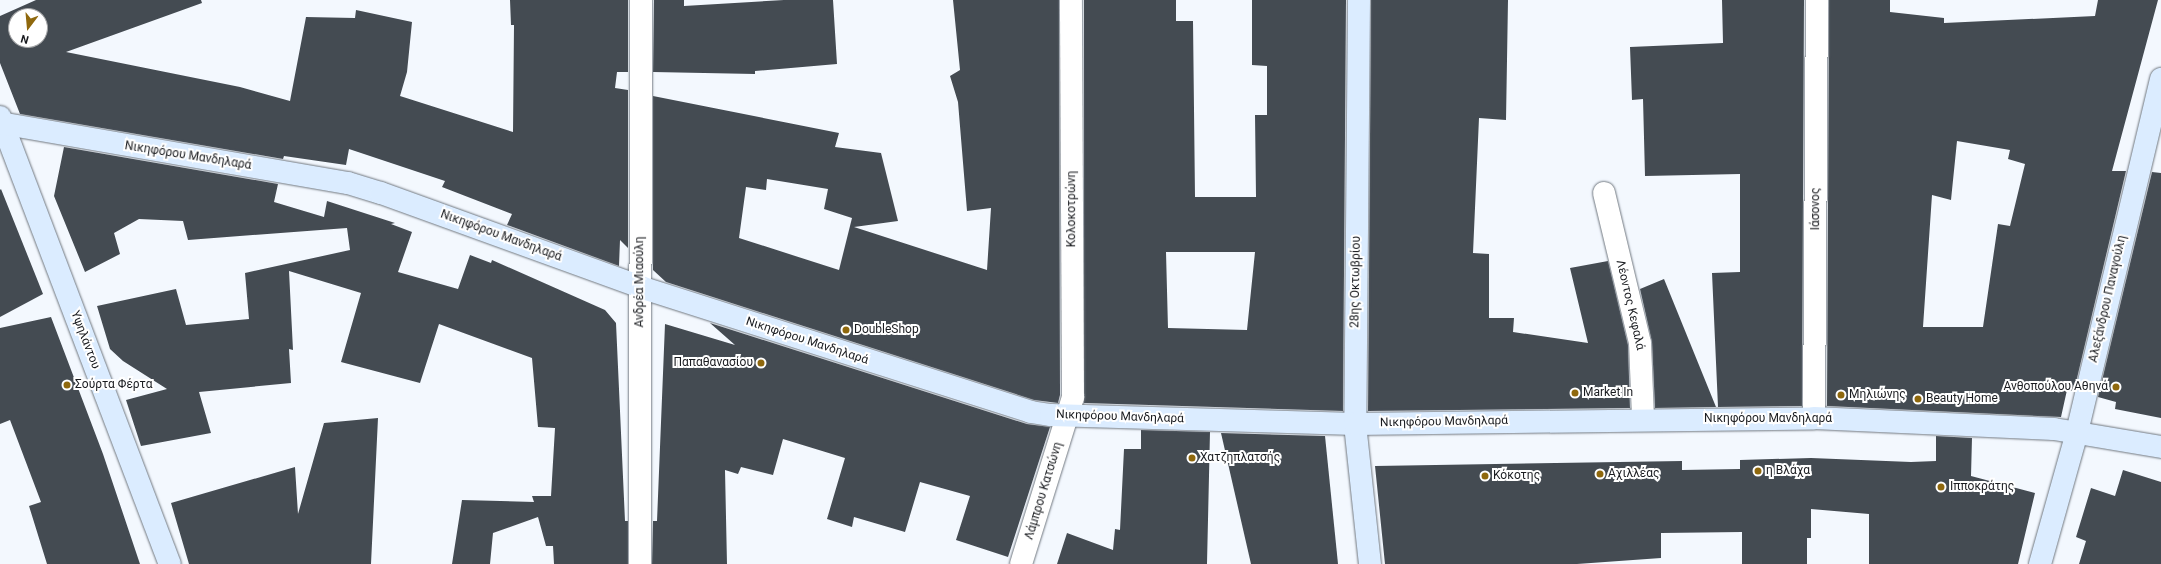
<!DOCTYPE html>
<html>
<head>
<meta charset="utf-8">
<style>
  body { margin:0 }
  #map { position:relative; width:2161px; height:564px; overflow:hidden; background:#f3f8fe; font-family:Roboto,sans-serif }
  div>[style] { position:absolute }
  .building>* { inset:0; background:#444b52 }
  .roads { filter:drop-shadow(0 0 1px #717880) drop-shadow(0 0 1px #717880) }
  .street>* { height:22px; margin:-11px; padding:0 11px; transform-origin:11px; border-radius:11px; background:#fff }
  .secondary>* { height:22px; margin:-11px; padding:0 11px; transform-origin:11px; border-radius:11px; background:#dbecff }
  .dots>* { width:11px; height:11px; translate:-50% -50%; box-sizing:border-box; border:2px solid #fff; border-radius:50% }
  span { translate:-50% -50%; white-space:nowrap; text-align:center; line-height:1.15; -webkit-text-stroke:4px #fff; paint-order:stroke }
  .street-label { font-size:12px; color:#1a1c20 }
  .poi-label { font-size:12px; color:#1a1c20 }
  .left { translate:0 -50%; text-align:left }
  .right { translate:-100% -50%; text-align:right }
  .north { position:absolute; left:8px; top:8px; width:40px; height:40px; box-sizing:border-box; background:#fff; border:1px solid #a3a4a6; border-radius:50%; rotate:196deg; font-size:11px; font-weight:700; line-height:16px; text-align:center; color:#1a1c20 }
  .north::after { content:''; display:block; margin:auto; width:14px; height:18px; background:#8f680d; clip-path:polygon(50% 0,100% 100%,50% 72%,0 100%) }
</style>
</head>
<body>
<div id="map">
  <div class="building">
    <div style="clip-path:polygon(evenodd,36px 0,201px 0,202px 3px,66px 52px,240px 87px,290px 101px,306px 17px,355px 18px,356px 10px,412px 22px,407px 72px,400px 96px,513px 132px,514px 25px,511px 25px,510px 0,628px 0,628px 72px,617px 72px,615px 88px,628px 90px,628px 248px,620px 240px,619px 266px,507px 225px,512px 214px,442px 187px,445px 181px,349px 149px,346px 165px,284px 156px,283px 159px,20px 114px,0 63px,0 16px,36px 0,16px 16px,40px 16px,40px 40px,16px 40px,16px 16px)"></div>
    <div style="clip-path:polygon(654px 0,684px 0,684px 6px,784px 0,833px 0,837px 64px,755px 71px,755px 74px,653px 72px)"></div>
    <div style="clip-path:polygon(evenodd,953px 0,1059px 0,1060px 395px,1058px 403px,1034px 400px,666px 282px,653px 270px,653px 96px,839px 133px,835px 147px,881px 153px,898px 221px,854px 227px,987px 270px,991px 208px,967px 211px,958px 102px,950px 76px,960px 70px,953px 0,767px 179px,828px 189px,824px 209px,852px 218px,839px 270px,739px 238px,746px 187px,766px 190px,767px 179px)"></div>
    <div style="clip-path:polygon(evenodd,1084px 0,1176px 0,1176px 21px,1193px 21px,1195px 197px,1256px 197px,1255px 115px,1267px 115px,1267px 66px,1252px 65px,1252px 0,1346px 0,1343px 411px,1084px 403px,1084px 0,1166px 252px,1255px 252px,1247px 330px,1168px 328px,1166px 252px)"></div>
    <div style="clip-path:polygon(1371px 0,1508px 0,1506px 120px,1479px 118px,1473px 253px,1489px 254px,1489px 318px,1514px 318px,1513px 332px,1588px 343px,1570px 268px,1608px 261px,1628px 345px,1630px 408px,1368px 411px)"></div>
    <div style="clip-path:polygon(1722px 0,1804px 0,1802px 406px,1718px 407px,1712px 273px,1740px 272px,1740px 174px,1645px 176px,1643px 99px,1632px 100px,1630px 47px,1723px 43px)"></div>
    <div style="clip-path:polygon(evenodd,1829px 0,1890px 0,1890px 12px,1944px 18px,1944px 23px,2095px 16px,2098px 0,2158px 0,2112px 171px,2126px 171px,2074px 391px,2067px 390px,2061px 417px,1827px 406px,1829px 0,1957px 141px,2010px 150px,2008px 159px,2025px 164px,2010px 226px,1998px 224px,1983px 327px,1923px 327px,1932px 195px,1951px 200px,1957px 141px)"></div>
    <div style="clip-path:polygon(64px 147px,278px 184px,274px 202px,324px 217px,327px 201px,395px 223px,391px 224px,412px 232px,398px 272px,458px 289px,470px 255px,491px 263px,492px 260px,605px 310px,616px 323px,625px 521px,628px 521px,628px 564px,554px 564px,553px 546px,546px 546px,538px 517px,493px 533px,490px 564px,452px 564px,462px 500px,534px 502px,532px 496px,551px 496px,555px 428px,538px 427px,532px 358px,439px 324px,420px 383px,341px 362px,361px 293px,289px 271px,293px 350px,289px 349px,291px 383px,199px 392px,211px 433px,141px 446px,126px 400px,167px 389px,123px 361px,110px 349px,97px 306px,176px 289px,186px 325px,249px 319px,245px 273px,350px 250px,347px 228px,188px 240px,183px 221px,139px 219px,114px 233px,120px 254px,85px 272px,54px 196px)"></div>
    <div style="clip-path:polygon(2152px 172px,2161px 173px,2161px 418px,2115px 409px,2116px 402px,2098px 397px)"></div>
    <div style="clip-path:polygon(1px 189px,43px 294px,0 317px,0 190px)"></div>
    <div style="clip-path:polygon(1664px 279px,1716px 407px,1655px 408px,1652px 342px,1640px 289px)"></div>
    <div style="clip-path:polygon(51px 317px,103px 454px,140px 564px,47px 564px,29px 506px,41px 502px,10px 420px,0 424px,0 328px)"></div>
    <div style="clip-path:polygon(710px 323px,1027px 424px,1050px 427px,1008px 557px,956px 540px,970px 496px,920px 482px,905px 532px,854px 517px,852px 527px,827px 519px,845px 458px,783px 439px,773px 475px,741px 467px,738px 474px,725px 470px,727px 564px,652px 564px,653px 521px,657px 521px,665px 324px,735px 345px)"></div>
    <div style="clip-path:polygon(378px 418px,371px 564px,189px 564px,171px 503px,295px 467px,298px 514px,324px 423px)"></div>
    <div style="clip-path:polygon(1141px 430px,1210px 432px,1207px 564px,1057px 564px,1067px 533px,1113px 550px,1115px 529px,1120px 530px,1124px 449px,1141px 449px)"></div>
    <div style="clip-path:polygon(1221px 433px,1325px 436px,1338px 564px,1251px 564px)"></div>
    <div style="clip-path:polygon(1936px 436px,1972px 438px,1971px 476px,2035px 493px,2018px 564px,1869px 564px,1869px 514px,1811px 509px,1811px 538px,1807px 538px,1807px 564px,1742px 564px,1742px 532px,1661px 533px,1661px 558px,1577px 564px,1385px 564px,1375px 466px,1682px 461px,1682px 470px,1740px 469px,1740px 460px,1811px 458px,1911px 462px,1936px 461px)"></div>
    <div style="clip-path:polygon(2123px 470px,2161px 482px,2161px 564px,2079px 564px,2086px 541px,2076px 537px,2091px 488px,2115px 496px)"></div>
  </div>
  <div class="roads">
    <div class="street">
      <div style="left:1604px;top:193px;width:154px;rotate:76.5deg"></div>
      <div style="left:1640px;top:343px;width:76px;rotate:87.7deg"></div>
      <div style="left:1814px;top:418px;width:418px;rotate:-89.6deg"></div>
      <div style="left:640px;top:564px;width:564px;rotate:-89.9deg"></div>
      <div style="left:1021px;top:564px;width:175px;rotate:-72.7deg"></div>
      <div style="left:1073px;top:397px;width:397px;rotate:-90.3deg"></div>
    </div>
    <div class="secondary">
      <div style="left:1359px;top:0;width:424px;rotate:90.5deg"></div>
      <div style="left:1355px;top:424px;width:141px;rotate:83.9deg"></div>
      <div style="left:0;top:117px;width:478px;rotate:69.2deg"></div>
      <div style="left:0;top:123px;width:353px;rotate:9.8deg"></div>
      <div style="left:348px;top:183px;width:34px;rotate:17deg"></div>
      <div style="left:381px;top:193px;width:276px;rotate:19.9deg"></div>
      <div style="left:640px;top:287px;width:410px;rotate:17.7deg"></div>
      <div style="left:1031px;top:412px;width:20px;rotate:9deg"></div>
      <div style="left:1051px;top:415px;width:304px;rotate:1.7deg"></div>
      <div style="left:1355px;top:424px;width:459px;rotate:-0.7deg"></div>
      <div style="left:1814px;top:418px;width:240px;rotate:2.6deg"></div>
      <div style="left:2054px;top:429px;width:109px;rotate:9.5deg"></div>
      <div style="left:2040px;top:564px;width:137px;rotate:-74.3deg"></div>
      <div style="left:2077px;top:432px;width:363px;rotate:-76.6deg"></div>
    </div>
  </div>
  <div class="dots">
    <div style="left:846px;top:330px;background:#8f680d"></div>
    <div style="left:761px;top:363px;background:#8f680d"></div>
    <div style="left:67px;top:385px;background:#8f680d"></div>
    <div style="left:2116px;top:387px;background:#8f680d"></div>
    <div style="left:1575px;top:393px;background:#8f680d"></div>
    <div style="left:1841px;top:395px;background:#8f680d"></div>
    <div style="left:1918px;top:399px;background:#8f680d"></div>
    <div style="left:1192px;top:458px;background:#8f680d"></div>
    <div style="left:1758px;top:471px;background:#8f680d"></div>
    <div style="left:1600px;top:474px;background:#8f680d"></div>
    <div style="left:1485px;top:476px;background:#8f680d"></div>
    <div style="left:1941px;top:487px;background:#8f680d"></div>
  </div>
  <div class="street-label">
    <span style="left:188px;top:156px;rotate:9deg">Νικηφόρου Μανδηλαρά</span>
    <span style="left:1072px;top:209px;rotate:-90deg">Κολοκοτρώνη</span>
    <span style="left:1816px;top:209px;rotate:-90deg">Ιάσονος</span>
    <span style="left:501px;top:236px;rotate:20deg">Νικηφόρου Μανδηλαρά</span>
    <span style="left:640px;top:282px;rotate:-90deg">Ανδρέα Μιαούλη</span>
    <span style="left:1356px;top:282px;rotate:-89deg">28ης Οκτωβρίου</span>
    <span style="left:2108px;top:299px;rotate:-77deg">Αλεξάνδρου Παναγούλη</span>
    <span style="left:1630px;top:305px;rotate:77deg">Λέοντος Κεφαλά</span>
    <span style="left:85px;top:340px;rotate:69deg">Υψηλάντου</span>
    <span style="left:807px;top:341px;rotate:18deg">Νικηφόρου Μανδηλαρά</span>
    <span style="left:1120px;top:417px;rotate:2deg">Νικηφόρου Μανδηλαρά</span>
    <span style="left:1768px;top:419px">Νικηφόρου Μανδηλαρά</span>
    <span style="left:1444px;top:422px;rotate:-1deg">Νικηφόρου Μανδηλαρά</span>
    <span style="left:1044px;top:491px;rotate:-73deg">Λάμπρου Κατσώνη</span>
  </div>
  <div class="poi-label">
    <span class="left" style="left:854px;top:330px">DoubleShop</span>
    <span class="right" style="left:753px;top:363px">Παπαθανασίου</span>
    <span class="left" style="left:75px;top:385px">Σούρτα Φέρτα</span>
    <span class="right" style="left:2108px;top:387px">Ανθοπούλου Αθηνά</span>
    <span class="left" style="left:1583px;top:393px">Market In</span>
    <span class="left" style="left:1849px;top:395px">Μηλιώνης</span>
    <span class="left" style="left:1926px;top:399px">Beauty Home</span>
    <span class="left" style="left:1200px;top:458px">Χατζηπλατσής</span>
    <span class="left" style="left:1766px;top:471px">η Βλάχα</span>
    <span class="left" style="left:1608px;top:474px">Αχιλλέας</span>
    <span class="left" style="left:1493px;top:476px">Κόκοτης</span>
    <span class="left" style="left:1950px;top:487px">Ιπποκράτης</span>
  </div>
  <div class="north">N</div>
</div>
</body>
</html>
